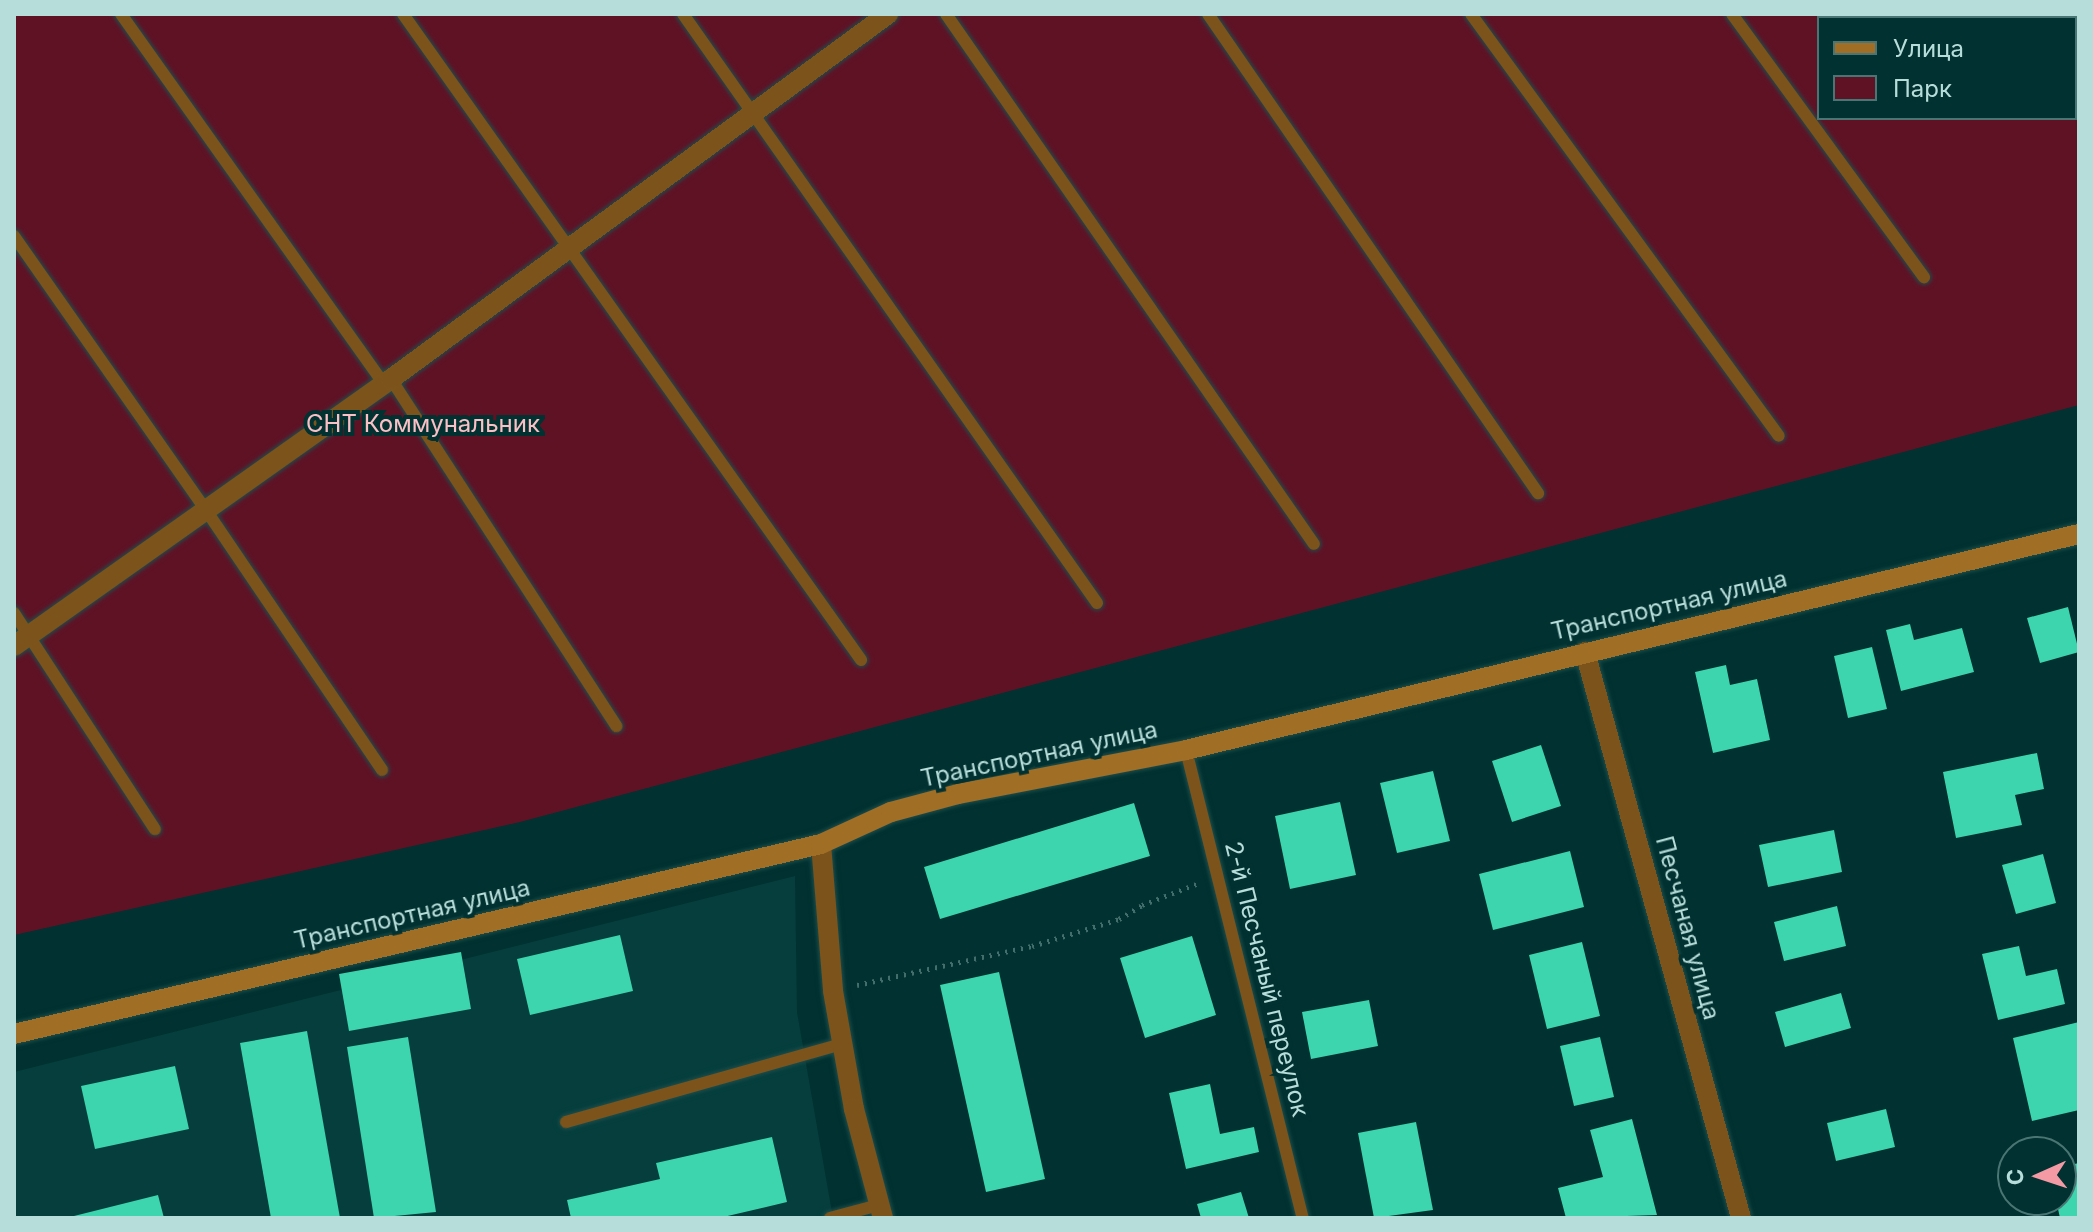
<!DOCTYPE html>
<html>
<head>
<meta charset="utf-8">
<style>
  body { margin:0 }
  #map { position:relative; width:2093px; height:1232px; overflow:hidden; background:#013130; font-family:Inter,sans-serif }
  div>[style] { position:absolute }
  .built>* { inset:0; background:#053e3d }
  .green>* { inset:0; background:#601225 }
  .building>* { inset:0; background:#3cd5ae }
  .path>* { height:5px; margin-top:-2.5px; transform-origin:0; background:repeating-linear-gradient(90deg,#426f6d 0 2px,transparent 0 8px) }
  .roads { filter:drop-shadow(0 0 2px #1e4d4b) drop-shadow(0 0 2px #1e4d4b) }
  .lane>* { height:12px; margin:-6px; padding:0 6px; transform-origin:6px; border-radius:6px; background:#7c541b }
  .street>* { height:20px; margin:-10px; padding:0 10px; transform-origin:10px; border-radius:10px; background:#7c541b }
  .secondary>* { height:20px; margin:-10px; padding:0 10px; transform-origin:10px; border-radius:10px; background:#a16e26 }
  span { translate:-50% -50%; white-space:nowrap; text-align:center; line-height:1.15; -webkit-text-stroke:8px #013130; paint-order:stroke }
  .park-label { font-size:24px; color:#fac0c6 }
  .street-label { font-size:24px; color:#b6ddda }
  .frame { position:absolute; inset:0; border:16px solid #b6ddda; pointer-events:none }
  .legend { position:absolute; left:1817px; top:16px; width:260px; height:104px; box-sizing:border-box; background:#013130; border:2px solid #497674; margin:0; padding:10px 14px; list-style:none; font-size:24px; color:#b6ddda }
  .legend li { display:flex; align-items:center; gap:16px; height:40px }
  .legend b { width:40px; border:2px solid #497674 }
  .north { position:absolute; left:1997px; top:1136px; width:80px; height:80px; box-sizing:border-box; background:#013130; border:2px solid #497674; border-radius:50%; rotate:267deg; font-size:22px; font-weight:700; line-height:32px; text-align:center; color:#b6ddda }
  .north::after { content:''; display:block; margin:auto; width:28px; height:36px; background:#f49aa5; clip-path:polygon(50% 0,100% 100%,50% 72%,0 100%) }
</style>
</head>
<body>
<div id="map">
  <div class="built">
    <div style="clip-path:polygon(795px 876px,797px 1012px,833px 1218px,14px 1218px,14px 1072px)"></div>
  </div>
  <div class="green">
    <div style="clip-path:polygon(14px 14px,2019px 14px,2022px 18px,1819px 18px,1819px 118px,2075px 118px,2075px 88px,2079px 94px,2079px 405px,520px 822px,14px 935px)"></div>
  </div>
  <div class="building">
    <div style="clip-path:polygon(2068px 607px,2079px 652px,2040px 663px,2027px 618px)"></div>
    <div style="clip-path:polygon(1910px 624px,1914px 640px,1962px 628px,1974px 672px,1901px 691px,1886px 630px)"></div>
    <div style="clip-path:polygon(1872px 647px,1887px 709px,1848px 718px,1834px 656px)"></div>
    <div style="clip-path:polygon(1726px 665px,1730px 685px,1757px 679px,1770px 740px,1713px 753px,1695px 672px)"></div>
    <div style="clip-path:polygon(1541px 745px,1561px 806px,1512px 822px,1492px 761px)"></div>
    <div style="clip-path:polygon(2037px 753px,2044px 789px,2015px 795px,2022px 825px,1956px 838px,1943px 772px)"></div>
    <div style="clip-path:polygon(1433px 771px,1450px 841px,1397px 853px,1380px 783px)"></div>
    <div style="clip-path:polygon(1340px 802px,1356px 875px,1290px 889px,1275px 816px)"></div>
    <div style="clip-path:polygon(1134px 803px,1150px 856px,940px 919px,924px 867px)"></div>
    <div style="clip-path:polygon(1834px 830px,1842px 872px,1768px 887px,1759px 845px)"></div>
    <div style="clip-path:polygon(1570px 851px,1584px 907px,1493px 930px,1479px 874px)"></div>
    <div style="clip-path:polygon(2043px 854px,2056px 903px,2016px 914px,2002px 865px)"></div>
    <div style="clip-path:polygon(1837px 906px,1846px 946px,1784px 961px,1774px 922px)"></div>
    <div style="clip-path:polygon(620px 935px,633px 991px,530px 1015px,517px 959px)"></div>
    <div style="clip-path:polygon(1192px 936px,1216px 1015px,1145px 1038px,1120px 958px)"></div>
    <div style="clip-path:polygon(1582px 942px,1600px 1016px,1547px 1029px,1529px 955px)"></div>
    <div style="clip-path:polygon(2019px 946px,2026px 976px,2057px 969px,2065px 1004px,1998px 1020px,1982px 954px)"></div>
    <div style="clip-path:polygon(461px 952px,471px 1009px,349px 1031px,339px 974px)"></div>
    <div style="clip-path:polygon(999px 972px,1045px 1179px,986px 1192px,940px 985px)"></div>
    <div style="clip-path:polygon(1841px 993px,1851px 1028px,1785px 1047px,1775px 1012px)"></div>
    <div style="clip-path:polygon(1369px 1000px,1378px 1046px,1311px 1059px,1302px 1012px)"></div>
    <div style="clip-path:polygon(2079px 1022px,2079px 1110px,2032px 1121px,2013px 1038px)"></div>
    <div style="clip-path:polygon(307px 1031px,340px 1218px,271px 1218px,240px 1043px)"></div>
    <div style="clip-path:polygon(408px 1037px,436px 1212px,374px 1218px,347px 1047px)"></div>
    <div style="clip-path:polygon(1600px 1037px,1614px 1097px,1574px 1106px,1560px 1046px)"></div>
    <div style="clip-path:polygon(175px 1066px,189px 1129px,95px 1149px,81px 1086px)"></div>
    <div style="clip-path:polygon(1210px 1084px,1220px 1134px,1254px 1127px,1259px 1152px,1186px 1169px,1169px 1093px)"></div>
    <div style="clip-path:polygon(1886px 1109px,1895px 1147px,1836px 1161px,1827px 1123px)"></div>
    <div style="clip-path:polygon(1632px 1119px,1657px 1215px,1566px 1218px,1558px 1188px,1603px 1177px,1590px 1130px)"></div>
    <div style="clip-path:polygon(1416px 1122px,1433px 1210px,1374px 1218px,1358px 1133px)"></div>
    <div style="clip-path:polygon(772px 1137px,787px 1202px,719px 1218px,571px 1218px,567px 1200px,660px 1179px,656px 1163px)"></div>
    <div style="clip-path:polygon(2079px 1163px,2079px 1218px,2060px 1218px,2056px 1200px,2061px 1200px,2061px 1167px)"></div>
    <div style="clip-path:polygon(1241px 1192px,1249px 1218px,1201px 1218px,1197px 1204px)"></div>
    <div style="clip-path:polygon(158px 1195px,164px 1218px,70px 1218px,70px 1217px)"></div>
  </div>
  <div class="path">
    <div style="left:857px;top:985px;width:179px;rotate:-12.6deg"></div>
    <div style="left:1032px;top:946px;width:91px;rotate:-17.2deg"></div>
    <div style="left:1119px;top:919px;width:27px;rotate:-31deg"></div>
    <div style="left:1142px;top:905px;width:61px;rotate:-21.1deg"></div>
  </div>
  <div class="roads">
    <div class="lane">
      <div style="left:121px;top:14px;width:454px;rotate:54.6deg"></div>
      <div style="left:403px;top:14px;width:792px;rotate:54.66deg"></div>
      <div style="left:683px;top:14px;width:720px;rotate:54.9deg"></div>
      <div style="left:946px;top:14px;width:645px;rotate:55.23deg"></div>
      <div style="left:1208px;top:14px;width:582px;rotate:55.44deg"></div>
      <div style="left:1471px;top:14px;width:522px;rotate:53.88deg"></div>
      <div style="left:1732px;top:14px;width:326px;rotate:53.9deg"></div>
      <div style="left:14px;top:236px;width:335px;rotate:55deg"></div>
      <div style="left:206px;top:510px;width:314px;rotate:55.9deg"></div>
      <div style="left:391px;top:379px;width:414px;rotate:57deg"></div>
      <div style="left:14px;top:613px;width:258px;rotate:56.9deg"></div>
      <div style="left:1186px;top:750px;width:482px;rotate:76deg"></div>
      <div style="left:566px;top:1122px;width:287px;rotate:-15.8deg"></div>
      <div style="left:830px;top:1218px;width:51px;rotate:-14.9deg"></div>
    </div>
    <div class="street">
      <div style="left:14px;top:646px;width:462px;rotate:-35.3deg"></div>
      <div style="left:391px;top:379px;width:617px;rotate:-36.29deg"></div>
      <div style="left:1585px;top:652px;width:587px;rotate:74.59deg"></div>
      <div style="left:821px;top:844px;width:147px;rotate:85.3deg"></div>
      <div style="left:833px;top:991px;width:120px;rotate:79.9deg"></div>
      <div style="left:854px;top:1109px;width:113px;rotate:75.1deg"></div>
    </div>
    <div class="secondary">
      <div style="left:14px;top:1034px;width:829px;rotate:-13.25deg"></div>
      <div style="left:821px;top:844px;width:77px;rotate:-24.6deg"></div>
      <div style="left:891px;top:812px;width:69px;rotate:-15deg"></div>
      <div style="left:958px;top:794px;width:232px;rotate:-10.9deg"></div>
      <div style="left:1186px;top:750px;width:919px;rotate:-13.6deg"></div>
    </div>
  </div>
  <div class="park-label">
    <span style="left:423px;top:424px">СНТ Коммунальник</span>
  </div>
  <div class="street-label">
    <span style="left:1669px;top:605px;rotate:-13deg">Транспортная улица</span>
    <span style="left:1039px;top:754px;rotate:-12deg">Транспортная улица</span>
    <span style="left:412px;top:914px;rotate:-13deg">Транспортная улица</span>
    <span style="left:1688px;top:928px;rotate:75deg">Песчаная улица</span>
    <span style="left:1267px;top:979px;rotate:76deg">2-й Песчаный переулок</span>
  </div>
  <div class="frame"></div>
  <ul class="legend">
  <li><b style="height:10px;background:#a16e26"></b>Улица</li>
  <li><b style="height:22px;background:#601225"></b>Парк</li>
  </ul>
  <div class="north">С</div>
</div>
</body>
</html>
